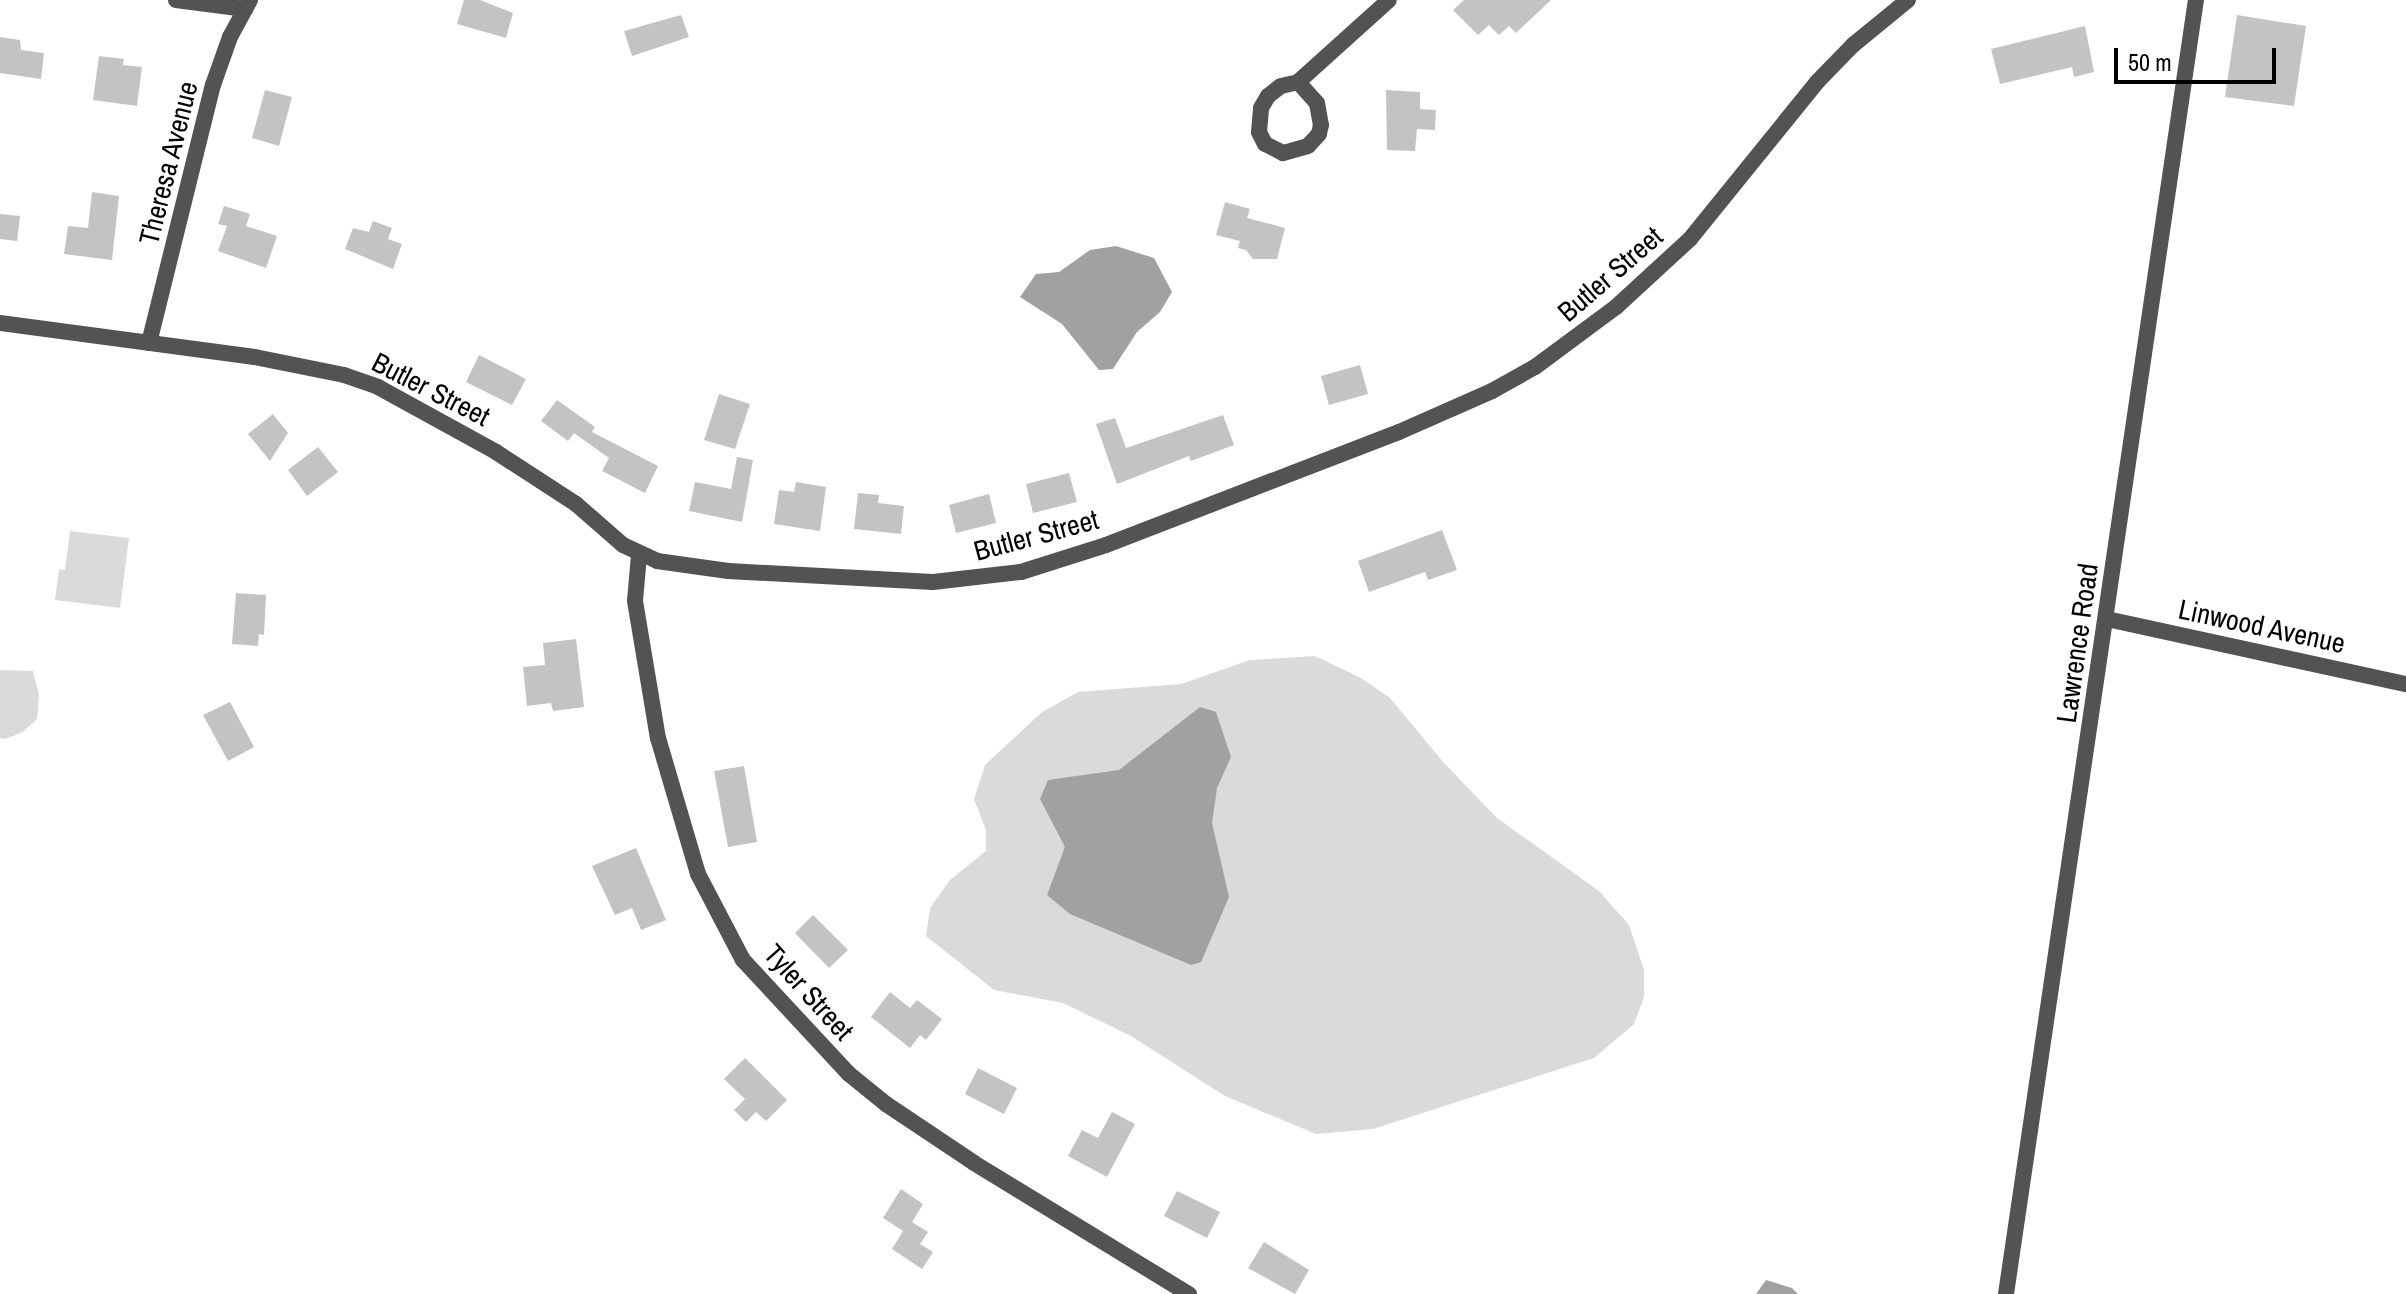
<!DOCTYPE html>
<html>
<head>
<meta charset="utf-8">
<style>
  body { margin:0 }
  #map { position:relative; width:2406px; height:1294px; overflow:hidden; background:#fff; font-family:"Archivo Narrow",sans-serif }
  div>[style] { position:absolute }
  .green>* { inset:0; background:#dadada }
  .water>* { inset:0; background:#a1a1a1 }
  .building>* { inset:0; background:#c3c3c3 }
  .minor>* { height:16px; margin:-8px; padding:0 8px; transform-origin:8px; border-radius:8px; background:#535353 }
  .tertiary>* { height:16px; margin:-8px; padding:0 8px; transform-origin:8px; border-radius:8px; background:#535353 }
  span { translate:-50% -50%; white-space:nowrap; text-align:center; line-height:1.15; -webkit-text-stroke:6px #fff; paint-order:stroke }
  .street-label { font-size:28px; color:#000 }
  .scale { position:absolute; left:2114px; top:48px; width:162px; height:36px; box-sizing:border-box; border:4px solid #000; border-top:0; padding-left:10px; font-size:24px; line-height:28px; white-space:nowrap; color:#000; -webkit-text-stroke:6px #fff; paint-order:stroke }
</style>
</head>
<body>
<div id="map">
  <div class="green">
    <div style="clip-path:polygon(70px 531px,129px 538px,120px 608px,55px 600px,59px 569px,65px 570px)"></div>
    <div style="clip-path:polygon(1315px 656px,1361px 678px,1390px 698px,1444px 763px,1497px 818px,1599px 891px,1629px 925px,1644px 970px,1644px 997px,1634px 1024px,1594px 1058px,1373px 1129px,1316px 1134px,1225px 1096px,1131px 1036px,1063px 1003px,994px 990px,926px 936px,930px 908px,950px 880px,986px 851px,986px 830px,974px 799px,985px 765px,1042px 712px,1078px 692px,1181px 684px,1250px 660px)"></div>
    <div style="clip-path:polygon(0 670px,33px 671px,39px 695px,37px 719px,23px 732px,5px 739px,0 738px)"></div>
  </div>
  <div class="water">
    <div style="clip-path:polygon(1116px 246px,1154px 258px,1172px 292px,1160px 312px,1137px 332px,1113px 369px,1099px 370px,1062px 324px,1020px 297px,1036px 274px,1059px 272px,1090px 250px)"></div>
    <div style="clip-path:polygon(1200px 707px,1216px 712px,1231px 757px,1217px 788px,1212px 823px,1229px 897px,1201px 962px,1191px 965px,1070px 914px,1047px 895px,1065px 847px,1040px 799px,1048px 780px,1119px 770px)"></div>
    <div style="clip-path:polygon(1766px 1280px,1792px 1288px,1798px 1294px,1756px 1294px)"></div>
  </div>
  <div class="building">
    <div style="clip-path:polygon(464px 0,480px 0,513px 13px,506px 38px,457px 24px)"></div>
    <div style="clip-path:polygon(1464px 0,1551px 0,1516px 33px,1509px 26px,1499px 35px,1489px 25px,1478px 35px,1453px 10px)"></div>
    <div style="clip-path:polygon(681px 15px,689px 37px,632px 56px,624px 31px)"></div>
    <div style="clip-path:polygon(2237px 15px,2306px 26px,2294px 106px,2225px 97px)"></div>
    <div style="clip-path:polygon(2085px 26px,2094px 72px,2074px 77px,2072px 67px,2000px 84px,1991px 49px)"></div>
    <div style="clip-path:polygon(0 37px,20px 40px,21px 50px,44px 53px,41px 79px,0 73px)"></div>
    <div style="clip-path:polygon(99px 56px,124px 59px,123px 65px,142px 67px,137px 106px,93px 100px)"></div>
    <div style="clip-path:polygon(265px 90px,292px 97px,279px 146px,252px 138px)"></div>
    <div style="clip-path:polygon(1386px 90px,1420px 92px,1420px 109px,1436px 110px,1435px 130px,1417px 129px,1415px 151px,1387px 150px)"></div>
    <div style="clip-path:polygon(92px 192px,119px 196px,112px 260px,64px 254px,68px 226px,88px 228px)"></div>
    <div style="clip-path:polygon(1225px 202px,1250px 209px,1247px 218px,1285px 228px,1277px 259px,1253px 259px,1246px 250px,1238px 248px,1240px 241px,1216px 235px)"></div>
    <div style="clip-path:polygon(224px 206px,250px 214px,246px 226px,277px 236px,266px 268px,218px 251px,227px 226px,218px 224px)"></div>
    <div style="clip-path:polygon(0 214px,20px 216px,17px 241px,0 239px)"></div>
    <div style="clip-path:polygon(373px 221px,392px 228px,388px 239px,402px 244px,393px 269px,345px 249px,353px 228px,369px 232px)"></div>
    <div style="clip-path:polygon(479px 355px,526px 379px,512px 405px,466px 382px)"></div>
    <div style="clip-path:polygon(1360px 365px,1368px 394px,1329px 405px,1321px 376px)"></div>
    <div style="clip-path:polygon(719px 394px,750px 404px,735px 449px,704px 440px)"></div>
    <div style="clip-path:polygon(557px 400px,595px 427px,592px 432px,658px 466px,645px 493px,602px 471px,609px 458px,574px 433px,568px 441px,541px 421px)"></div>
    <div style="clip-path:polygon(273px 414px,288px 433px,270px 461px,248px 434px)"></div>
    <div style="clip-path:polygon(1223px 415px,1234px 445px,1191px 461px,1189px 456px,1117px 484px,1096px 424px,1115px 418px,1126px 448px)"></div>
    <div style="clip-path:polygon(318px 447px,338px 472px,307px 496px,288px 470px)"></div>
    <div style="clip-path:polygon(737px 457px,753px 460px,742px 522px,689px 511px,695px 482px,731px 489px)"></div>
    <div style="clip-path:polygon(1069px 473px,1077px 502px,1033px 513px,1026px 484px)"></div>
    <div style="clip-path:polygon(796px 482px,826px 487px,820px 531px,774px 524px,779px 490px,794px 492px)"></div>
    <div style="clip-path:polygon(858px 493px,879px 495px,878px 503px,904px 506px,901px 534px,854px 529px)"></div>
    <div style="clip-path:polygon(989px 494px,996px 523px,956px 533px,949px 505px)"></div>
    <div style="clip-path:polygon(1442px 530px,1457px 570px,1428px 580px,1425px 572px,1369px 592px,1358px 561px)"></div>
    <div style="clip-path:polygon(236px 593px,266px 595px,264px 635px,259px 634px,258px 646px,232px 644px)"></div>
    <div style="clip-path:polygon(576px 639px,584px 707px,553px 711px,551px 703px,527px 706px,523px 667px,545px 665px,543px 643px)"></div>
    <div style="clip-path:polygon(230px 702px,254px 747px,228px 761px,203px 715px)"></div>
    <div style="clip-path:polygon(744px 766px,757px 842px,728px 847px,714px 771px)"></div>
    <div style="clip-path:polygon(636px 848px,666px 920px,641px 930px,632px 908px,615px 915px,592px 866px)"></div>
    <div style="clip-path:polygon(813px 915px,848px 950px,829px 968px,795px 933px)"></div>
    <div style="clip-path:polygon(890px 992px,910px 1008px,917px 1000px,942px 1019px,926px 1040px,920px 1035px,910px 1048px,871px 1017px)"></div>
    <div style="clip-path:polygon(745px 1058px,787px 1100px,766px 1121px,756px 1112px,746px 1122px,734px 1110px,745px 1099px,724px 1079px)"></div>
    <div style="clip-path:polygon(978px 1068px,1017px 1088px,1004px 1114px,965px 1094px)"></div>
    <div style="clip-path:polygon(1112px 1112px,1135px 1124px,1107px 1177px,1068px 1156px,1082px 1130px,1098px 1138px)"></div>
    <div style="clip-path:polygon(901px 1189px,923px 1204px,912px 1222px,928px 1232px,920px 1244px,933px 1252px,922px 1269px,892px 1249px,903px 1231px,883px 1218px)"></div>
    <div style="clip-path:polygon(1177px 1191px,1220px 1212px,1207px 1238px,1164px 1216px)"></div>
    <div style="clip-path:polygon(1264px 1242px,1309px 1270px,1295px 1294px,1248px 1268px)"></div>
  </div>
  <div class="minor">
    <div style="left:176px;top:0;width:70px;rotate:7.4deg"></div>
    <div style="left:1298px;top:82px;width:28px;rotate:48deg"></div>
    <div style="left:1317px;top:103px;width:22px;rotate:80deg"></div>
    <div style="left:1321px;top:125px;width:9px;rotate:103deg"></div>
    <div style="left:1319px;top:134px;width:16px;rotate:133deg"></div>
    <div style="left:1308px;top:146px;width:26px;rotate:164deg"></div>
    <div style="left:1283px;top:153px;width:20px;rotate:-153deg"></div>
    <div style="left:1265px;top:144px;width:13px;rotate:-117deg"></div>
    <div style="left:1259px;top:132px;width:24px;rotate:-85deg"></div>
    <div style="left:1261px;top:108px;width:14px;rotate:-60deg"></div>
    <div style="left:1268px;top:96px;width:16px;rotate:-38deg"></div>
    <div style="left:1281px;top:86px;width:17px;rotate:-13deg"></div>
    <div style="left:1298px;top:82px;width:122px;rotate:-42deg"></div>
    <div style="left:149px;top:343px;width:266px;rotate:-76.1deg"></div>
    <div style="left:213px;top:85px;width:51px;rotate:-70.5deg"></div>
    <div style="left:230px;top:37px;width:42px;rotate:-61.6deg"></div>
    <div style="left:639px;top:555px;width:46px;rotate:95deg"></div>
    <div style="left:635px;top:601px;width:139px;rotate:80.5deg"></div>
    <div style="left:658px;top:738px;width:142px;rotate:73.6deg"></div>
    <div style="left:698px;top:874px;width:97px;rotate:62.4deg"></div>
    <div style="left:743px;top:960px;width:156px;rotate:47.1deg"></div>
    <div style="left:849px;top:1074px;width:48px;rotate:39deg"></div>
    <div style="left:886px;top:1104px;width:106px;rotate:33.8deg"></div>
    <div style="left:974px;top:1163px;width:252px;rotate:31.4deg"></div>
    <div style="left:2107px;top:619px;width:306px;rotate:12.3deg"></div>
  </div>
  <div class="tertiary">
    <div style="left:0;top:323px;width:257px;rotate:7.6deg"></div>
    <div style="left:255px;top:357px;width:91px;rotate:11.4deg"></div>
    <div style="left:344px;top:375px;width:36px;rotate:19deg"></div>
    <div style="left:378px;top:387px;width:135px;rotate:28.8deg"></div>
    <div style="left:496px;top:452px;width:95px;rotate:33deg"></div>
    <div style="left:576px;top:504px;width:62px;rotate:41.1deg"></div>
    <div style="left:623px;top:545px;width:38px;rotate:25deg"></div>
    <div style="left:657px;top:561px;width:72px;rotate:8deg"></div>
    <div style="left:728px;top:571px;width:205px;rotate:3.1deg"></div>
    <div style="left:933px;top:582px;width:89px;rotate:-6.5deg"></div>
    <div style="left:1021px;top:572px;width:89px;rotate:-17.6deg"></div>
    <div style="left:1106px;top:545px;width:314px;rotate:-21.1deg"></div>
    <div style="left:1399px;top:432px;width:102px;rotate:-23.8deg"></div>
    <div style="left:1492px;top:391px;width:49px;rotate:-29.2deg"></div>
    <div style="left:1535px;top:367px;width:101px;rotate:-36.5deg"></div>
    <div style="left:1616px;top:307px;width:100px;rotate:-42.6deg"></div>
    <div style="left:1690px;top:239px;width:202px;rotate:-51deg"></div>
    <div style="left:1817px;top:82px;width:52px;rotate:-45.8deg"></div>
    <div style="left:1853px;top:45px;width:71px;rotate:-39.3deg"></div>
    <div style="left:2006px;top:1294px;width:1308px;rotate:-81.65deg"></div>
  </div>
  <div class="street-label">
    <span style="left:168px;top:163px;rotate:-76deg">Theresa Avenue</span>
    <span style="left:1610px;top:274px;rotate:-41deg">Butler Street</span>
    <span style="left:431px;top:389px;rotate:27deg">Butler Street</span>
    <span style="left:1036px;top:535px;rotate:-15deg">Butler Street</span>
    <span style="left:2262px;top:626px;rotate:12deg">Linwood Avenue</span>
    <span style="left:2077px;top:643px;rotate:-82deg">Lawrence Road</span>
    <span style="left:809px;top:992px;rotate:48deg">Tyler Street</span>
  </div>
  <div class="scale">50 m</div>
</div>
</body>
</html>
